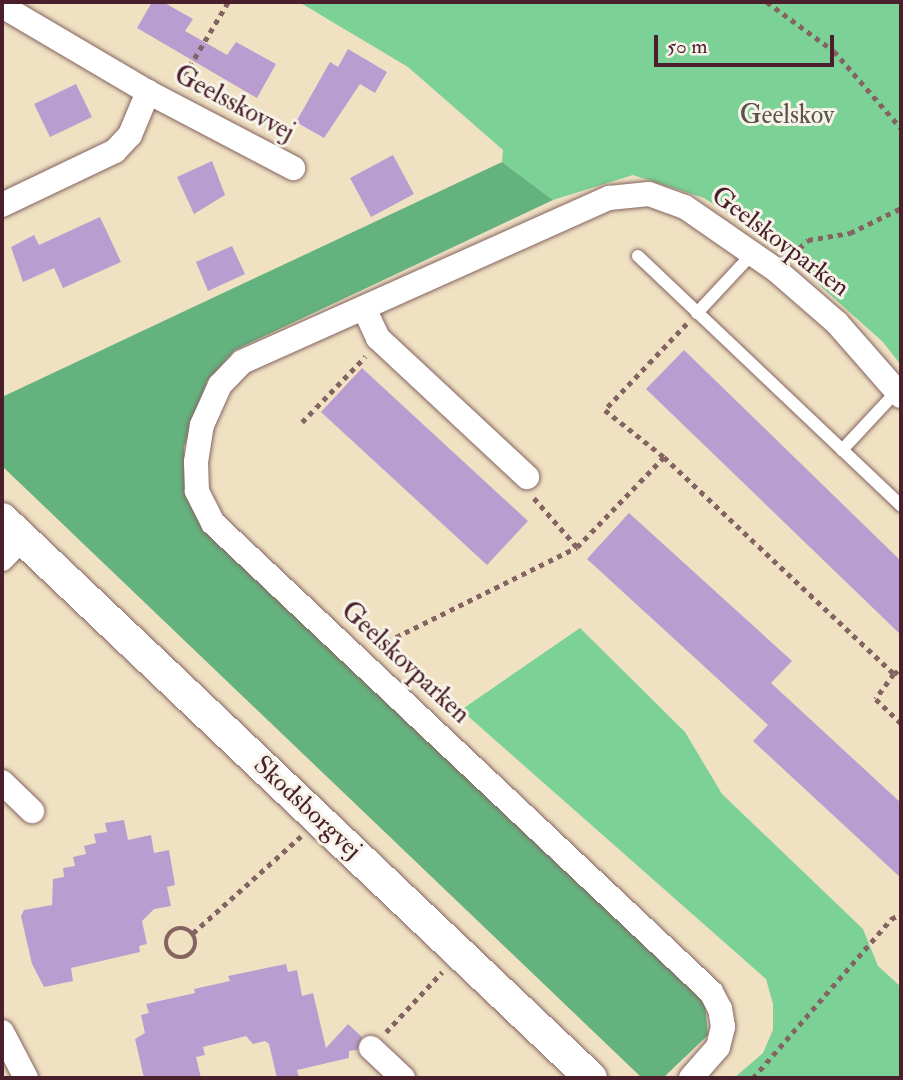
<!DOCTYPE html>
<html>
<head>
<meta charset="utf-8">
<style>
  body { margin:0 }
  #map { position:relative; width:903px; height:1080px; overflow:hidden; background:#f0e1c3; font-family:"IM FELL Double Pica",serif }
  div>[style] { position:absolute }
  .green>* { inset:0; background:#7bd196 }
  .forest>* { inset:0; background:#64b37f }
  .building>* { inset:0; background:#ba9dd0 }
  .path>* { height:4.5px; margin-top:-2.25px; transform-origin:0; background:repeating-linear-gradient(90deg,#846360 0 5px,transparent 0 10px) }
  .path>.ring { margin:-2.25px; padding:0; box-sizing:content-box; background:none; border:4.5px solid #846360; border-radius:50% }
  .roads { filter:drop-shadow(0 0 2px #846360) drop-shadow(0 0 2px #846360) }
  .service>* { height:12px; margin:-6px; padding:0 6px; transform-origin:6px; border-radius:6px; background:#fff }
  .minor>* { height:24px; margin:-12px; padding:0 12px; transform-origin:12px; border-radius:12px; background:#fff }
  .tertiary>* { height:32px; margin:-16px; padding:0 16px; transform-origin:16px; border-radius:16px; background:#fff }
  span { translate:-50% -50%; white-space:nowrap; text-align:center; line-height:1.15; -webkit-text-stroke:6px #f7f3e8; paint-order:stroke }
  .street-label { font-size:26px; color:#4a1f2b }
  .park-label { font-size:26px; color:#59544b }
  .frame { position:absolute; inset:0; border:4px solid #4a1f2b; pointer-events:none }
  .scale { position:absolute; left:654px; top:35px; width:180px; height:32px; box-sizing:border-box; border:4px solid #4a1f2b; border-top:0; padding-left:9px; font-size:21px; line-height:24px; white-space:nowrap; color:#4a1f2b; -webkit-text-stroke:5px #f7f3e8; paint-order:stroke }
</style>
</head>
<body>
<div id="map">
  <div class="green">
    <div style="clip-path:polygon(299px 2px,901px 2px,901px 365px,883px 342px,769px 240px,704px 198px,633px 175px,553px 200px,502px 162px,503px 150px,408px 67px)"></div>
    <div style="clip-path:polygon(580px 628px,685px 732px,722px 794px,863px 929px,878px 966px,901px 987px,901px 1078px,734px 1078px,763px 1053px,773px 1030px,773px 1004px,766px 979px,461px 710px)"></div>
  </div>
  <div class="forest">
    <div style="clip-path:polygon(502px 162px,553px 200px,235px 350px,207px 381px,184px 447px,185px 491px,705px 1003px,708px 1035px,663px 1078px,642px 1078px,2px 466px,2px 397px)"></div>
  </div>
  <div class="building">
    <div style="clip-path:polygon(152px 2px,163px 2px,193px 19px,185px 31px,227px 55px,236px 42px,276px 64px,257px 98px,137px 28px)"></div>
    <div style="clip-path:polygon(348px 49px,387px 72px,375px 93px,360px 84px,324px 138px,296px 122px,330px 62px,338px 67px)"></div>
    <div style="clip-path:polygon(76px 84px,92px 117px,50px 137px,34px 104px)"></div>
    <div style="clip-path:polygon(393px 155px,414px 194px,371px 217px,350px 178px)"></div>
    <div style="clip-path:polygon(212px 161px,225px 195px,194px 214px,177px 177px)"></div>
    <div style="clip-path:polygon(100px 217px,121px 262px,63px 288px,54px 268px,23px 282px,11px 247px,34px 235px,39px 245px)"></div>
    <div style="clip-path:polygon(232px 246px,245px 274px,208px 291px,196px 262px)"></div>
    <div style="clip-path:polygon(684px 350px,901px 561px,901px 635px,646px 389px)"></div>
    <div style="clip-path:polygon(362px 368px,528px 521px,487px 565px,321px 412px)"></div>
    <div style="clip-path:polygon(629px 513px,792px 661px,771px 683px,901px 803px,901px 878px,753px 741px,768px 725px,587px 559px)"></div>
    <div style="clip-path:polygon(124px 820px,128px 840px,151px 835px,154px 853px,169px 850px,175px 885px,167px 887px,171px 906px,154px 909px,142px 921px,147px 944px,139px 946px,140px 952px,71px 968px,73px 981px,44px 987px,32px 964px,21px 916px,24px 910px,52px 905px,53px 879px,64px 877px,63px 868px,75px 866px,73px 857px,86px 854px,84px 846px,96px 843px,94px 834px,107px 832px,105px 823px)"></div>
    <div style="clip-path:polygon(286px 964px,288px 972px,297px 970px,302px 996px,313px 993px,326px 1048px,348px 1024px,362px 1037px,357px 1050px,349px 1051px,349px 1058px,297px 1070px,299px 1078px,277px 1078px,269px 1044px,265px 1041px,253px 1044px,246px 1036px,203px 1047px,205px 1055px,196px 1057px,201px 1078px,144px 1078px,135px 1039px,145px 1033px,141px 1015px,149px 1013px,146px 1004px,195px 993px,194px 989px,230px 981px,228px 976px)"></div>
  </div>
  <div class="path">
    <div style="left:767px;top:2px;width:83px;rotate:36.2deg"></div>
    <div style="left:834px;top:51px;width:102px;rotate:49deg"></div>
    <div style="left:179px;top:84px;width:96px;rotate:-59.1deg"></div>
    <div style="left:792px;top:255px;width:22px;rotate:-43deg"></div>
    <div style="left:808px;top:240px;width:43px;rotate:-9.5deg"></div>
    <div style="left:850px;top:233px;width:57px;rotate:-26.1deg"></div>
    <div style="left:687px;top:324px;width:119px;rotate:133.6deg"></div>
    <div style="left:605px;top:410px;width:75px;rotate:38.5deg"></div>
    <div style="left:664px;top:457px;width:316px;rotate:43.3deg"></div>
    <div style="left:894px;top:674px;width:31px;rotate:126deg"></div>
    <div style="left:876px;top:699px;width:35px;rotate:44deg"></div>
    <div style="left:302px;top:422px;width:91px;rotate:-45.9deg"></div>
    <div style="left:534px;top:498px;width:65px;rotate:48.7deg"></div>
    <div style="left:378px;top:646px;width:222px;rotate:-26.4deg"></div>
    <div style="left:577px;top:547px;width:125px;rotate:-46deg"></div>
    <div style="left:894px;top:674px;width:9px;rotate:-41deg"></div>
    <div class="ring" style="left:166px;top:928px;width:25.5px;height:25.5px"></div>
    <div style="left:193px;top:933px;width:145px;rotate:-41.9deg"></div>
    <div style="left:386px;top:1032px;width:82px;rotate:-47deg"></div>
    <div style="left:753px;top:1078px;width:211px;rotate:-49deg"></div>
    <div style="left:891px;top:919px;width:11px;rotate:-27deg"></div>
  </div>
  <div class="roads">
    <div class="service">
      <div style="left:638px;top:256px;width:363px;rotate:43.5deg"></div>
      <div style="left:697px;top:313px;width:82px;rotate:-47deg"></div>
      <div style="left:842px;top:450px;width:81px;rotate:-47deg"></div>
    </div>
    <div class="minor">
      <div style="left:2px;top:6px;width:169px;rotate:30.5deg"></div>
      <div style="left:148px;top:92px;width:164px;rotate:27.7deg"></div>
      <div style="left:2px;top:205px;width:125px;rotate:-25.5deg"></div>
      <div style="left:115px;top:151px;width:22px;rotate:-47deg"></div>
      <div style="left:130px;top:135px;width:47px;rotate:-67.3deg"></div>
      <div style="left:364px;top:308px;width:33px;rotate:65deg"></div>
      <div style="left:378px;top:338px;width:204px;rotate:43deg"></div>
      <div style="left:2px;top:559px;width:29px;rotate:-46deg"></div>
      <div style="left:2px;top:782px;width:42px;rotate:44deg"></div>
      <div style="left:2px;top:1032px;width:52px;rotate:62.4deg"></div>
      <div style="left:371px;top:1048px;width:44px;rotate:43.2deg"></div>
      <div style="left:691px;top:1078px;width:41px;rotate:-48.9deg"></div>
      <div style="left:718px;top:1047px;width:21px;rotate:-76deg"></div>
      <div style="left:723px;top:1027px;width:18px;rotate:-99deg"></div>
      <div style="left:720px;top:1009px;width:19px;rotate:-118deg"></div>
      <div style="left:711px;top:992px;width:684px;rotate:-136.72deg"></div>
      <div style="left:213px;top:523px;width:36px;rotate:-117deg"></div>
      <div style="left:197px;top:491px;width:29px;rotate:-92deg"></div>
      <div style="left:196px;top:462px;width:37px;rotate:-81deg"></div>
      <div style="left:202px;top:425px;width:44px;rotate:-65.8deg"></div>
      <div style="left:220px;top:385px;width:32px;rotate:-46deg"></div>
      <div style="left:242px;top:362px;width:402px;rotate:-24.1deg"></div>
      <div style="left:609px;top:198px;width:40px;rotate:-5.7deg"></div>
      <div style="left:649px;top:194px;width:38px;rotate:20deg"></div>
      <div style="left:685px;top:207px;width:111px;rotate:34.7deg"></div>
      <div style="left:776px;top:270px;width:81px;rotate:41deg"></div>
      <div style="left:837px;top:323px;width:97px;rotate:48.8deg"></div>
    </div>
    <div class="tertiary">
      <div style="left:2px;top:519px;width:812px;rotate:43.5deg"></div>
    </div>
  </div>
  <div class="street-label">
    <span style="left:234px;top:104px;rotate:28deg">Geelsskovvej</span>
    <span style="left:780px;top:242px;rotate:37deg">Geelskovparken</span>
    <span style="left:405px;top:663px;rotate:43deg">Geelskovparken</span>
    <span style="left:307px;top:808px;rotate:43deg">Skodsborgvej</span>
  </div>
  <div class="park-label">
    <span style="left:787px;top:116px">Geelskov</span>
  </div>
  <div class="frame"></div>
  <div class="scale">50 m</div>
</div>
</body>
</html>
